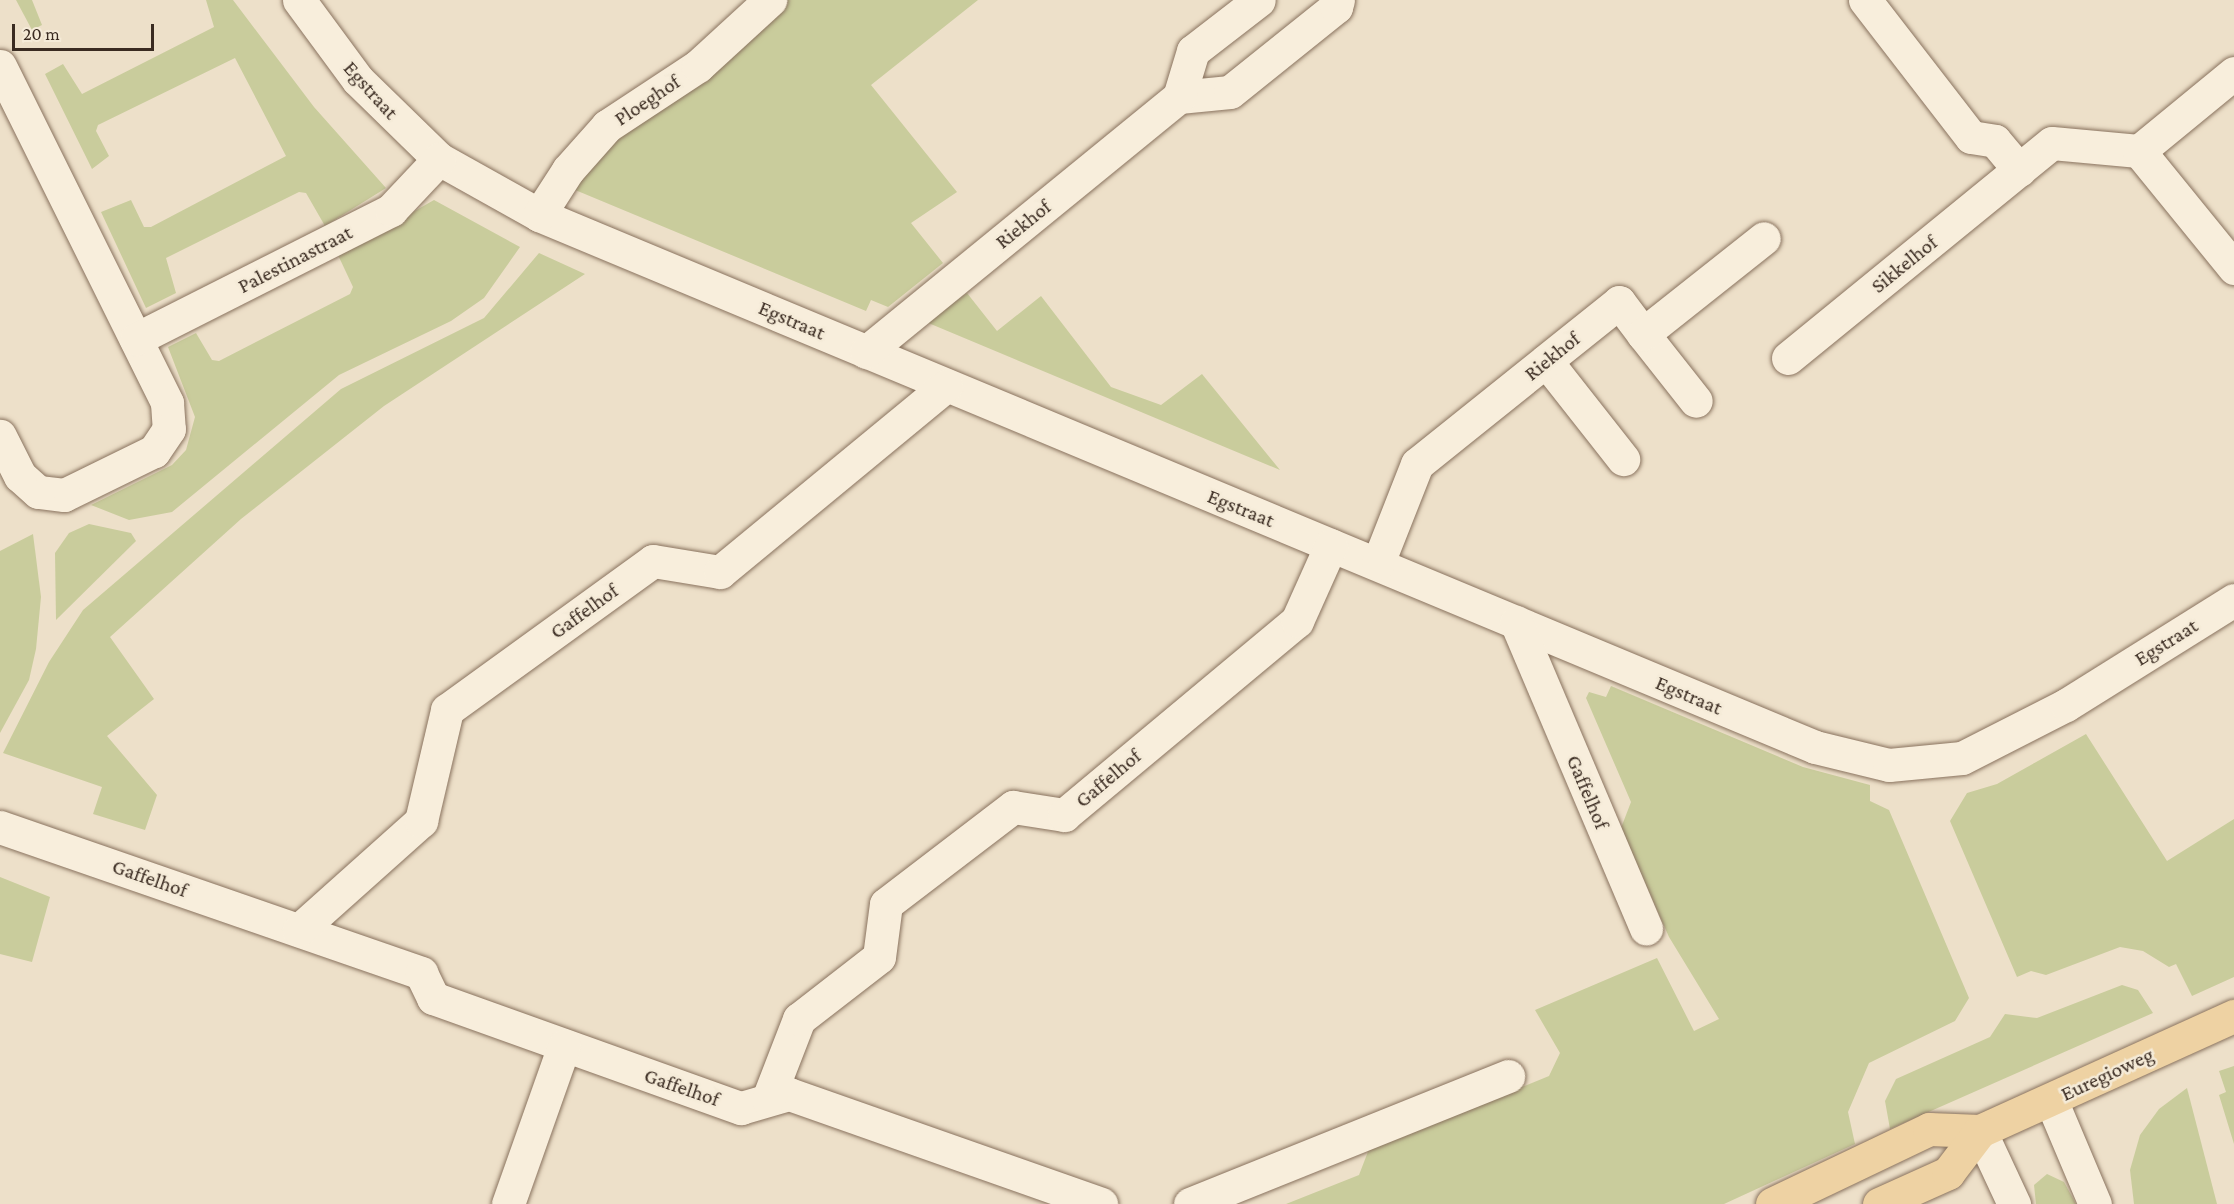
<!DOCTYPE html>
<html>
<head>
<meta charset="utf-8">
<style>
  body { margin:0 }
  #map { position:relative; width:2234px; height:1204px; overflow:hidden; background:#ede0c9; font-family:"Crimson Pro",serif }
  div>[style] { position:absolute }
  .green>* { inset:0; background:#c9cc9c }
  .roads { filter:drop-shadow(0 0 2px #89725e) drop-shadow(0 0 2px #89725e) }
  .minor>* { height:33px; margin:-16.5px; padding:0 16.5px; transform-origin:16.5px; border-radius:16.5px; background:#f8eedc }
  .major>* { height:33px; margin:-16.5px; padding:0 16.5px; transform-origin:16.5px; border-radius:16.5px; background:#eed2a3 }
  span { translate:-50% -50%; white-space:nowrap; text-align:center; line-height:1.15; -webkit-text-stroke:5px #f5ebd8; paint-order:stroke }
  .street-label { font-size:21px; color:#3a2b21 }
  .scale { position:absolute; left:12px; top:24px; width:142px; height:27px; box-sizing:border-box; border:3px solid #3a2b21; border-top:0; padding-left:8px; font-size:18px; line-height:21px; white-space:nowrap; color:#3a2b21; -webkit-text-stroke:4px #f5ebd8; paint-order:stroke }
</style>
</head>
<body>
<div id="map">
  <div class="green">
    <div style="clip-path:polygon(16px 0,32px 0,42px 25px,32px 30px)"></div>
    <div style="clip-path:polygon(206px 0,233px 0,314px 107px,386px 188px,325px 226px,306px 193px,299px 192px,166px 258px,176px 293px,146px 308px,101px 212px,131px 200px,144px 227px,151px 227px,286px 156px,235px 58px,98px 125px,96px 131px,109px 156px,92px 169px,45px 74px,63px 64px,82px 94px,214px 27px)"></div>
    <div style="clip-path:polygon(784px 0,978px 0,871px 85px,957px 192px,911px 223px,943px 263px,888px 307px,871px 300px,866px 311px,568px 187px,589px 158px)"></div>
    <div style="clip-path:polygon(434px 200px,520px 247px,484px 298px,451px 321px,339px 375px,172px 512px,129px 520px,91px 505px,172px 465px,186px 450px,195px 417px,168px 347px,196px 333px,212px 360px,219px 361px,350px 294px,353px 287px,338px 255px)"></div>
    <div style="clip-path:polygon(539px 253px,585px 274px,384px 406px,241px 519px,110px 637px,154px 699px,107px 736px,157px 795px,145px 830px,93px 814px,102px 787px,3px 753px,49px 662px,83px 610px,341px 389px,484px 318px)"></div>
    <div style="clip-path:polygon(967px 293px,997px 331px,1041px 296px,1111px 387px,1161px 405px,1202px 374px,1280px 470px,926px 322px)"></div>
    <div style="clip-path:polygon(89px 524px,131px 533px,136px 541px,56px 620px,55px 553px,69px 533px)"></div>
    <div style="clip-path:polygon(33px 534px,41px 597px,36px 649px,29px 680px,0 733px,0 551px)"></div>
    <div style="clip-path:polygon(1611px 686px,1803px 767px,1870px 785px,1870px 801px,1889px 810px,1969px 998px,1955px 1021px,1869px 1063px,1848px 1112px,1855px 1144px,1724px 1204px,1286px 1204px,1359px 1175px,1369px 1149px,1549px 1076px,1560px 1053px,1535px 1010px,1657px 958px,1694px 1031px,1719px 1019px,1669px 937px,1621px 828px,1631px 802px,1586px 698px,1589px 692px,1606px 697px)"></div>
    <div style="clip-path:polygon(2086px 734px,2167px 861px,2234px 819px,2234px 977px,2192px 996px,2176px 964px,2169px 967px,2143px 951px,2120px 947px,2046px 975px,2031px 971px,2017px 977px,1950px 821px,1967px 793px,1997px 784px)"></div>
    <div style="clip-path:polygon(0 877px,50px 897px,32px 962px,0 954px)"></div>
    <div style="clip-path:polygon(2122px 985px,2138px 990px,2153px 1013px,1890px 1129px,1885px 1101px,1896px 1079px,1990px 1037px,2005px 1014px,2037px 1018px)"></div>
    <div style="clip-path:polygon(2234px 1066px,2234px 1144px,2219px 1095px,2226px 1092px,2219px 1071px)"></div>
    <div style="clip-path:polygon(2187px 1088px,2217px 1204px,2134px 1204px,2130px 1170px,2140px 1135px,2159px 1109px)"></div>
    <div style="clip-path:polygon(2047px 1174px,2064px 1182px,2076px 1204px,2036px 1204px,2034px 1185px)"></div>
  </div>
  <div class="roads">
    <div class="minor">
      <div style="left:299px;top:0;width:99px;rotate:53.6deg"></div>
      <div style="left:358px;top:80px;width:113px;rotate:44.3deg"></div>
      <div style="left:439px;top:159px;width:115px;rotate:29.2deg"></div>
      <div style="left:539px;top:215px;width:1382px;rotate:22.63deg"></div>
      <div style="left:1815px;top:747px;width:76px;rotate:13.7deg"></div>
      <div style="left:1889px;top:765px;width:73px;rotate:-5.5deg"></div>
      <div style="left:1962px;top:758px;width:117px;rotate:-27deg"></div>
      <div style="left:2066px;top:705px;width:198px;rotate:-32deg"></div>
      <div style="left:1865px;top:0;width:173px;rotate:52.3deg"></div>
      <div style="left:1971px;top:137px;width:24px;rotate:9deg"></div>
      <div style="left:1995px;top:141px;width:38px;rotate:50deg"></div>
      <div style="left:0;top:66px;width:376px;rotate:63.6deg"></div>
      <div style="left:167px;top:403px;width:26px;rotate:86deg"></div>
      <div style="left:169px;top:429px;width:27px;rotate:124deg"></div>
      <div style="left:154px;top:451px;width:100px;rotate:153.9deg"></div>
      <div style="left:64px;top:495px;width:26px;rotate:-173deg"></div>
      <div style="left:38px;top:492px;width:24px;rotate:-138deg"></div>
      <div style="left:20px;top:476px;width:45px;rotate:-116.6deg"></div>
      <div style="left:1179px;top:97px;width:51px;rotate:-5.6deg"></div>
      <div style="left:1230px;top:92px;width:136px;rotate:-38.7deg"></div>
      <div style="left:1336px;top:7px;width:7px;rotate:-74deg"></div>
      <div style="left:2139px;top:151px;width:151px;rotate:50.9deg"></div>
      <div style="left:539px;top:215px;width:54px;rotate:-57.2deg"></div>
      <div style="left:568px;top:170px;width:59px;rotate:-48.4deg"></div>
      <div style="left:607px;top:126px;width:109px;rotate:-33.4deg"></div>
      <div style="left:698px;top:66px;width:98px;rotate:-42.5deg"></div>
      <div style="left:1643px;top:334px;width:85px;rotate:51.7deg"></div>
      <div style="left:136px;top:339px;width:286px;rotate:-26.8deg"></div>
      <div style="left:391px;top:210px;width:70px;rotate:-46.7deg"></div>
      <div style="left:866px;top:352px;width:404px;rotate:-39.2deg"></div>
      <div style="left:1179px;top:97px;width:48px;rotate:-73.1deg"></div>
      <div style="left:1193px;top:51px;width:83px;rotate:-37.7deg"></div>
      <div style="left:1788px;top:358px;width:340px;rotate:-39.2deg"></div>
      <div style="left:2052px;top:143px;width:87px;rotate:5.3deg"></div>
      <div style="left:2139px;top:151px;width:123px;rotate:-39.4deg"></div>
      <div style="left:1546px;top:361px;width:125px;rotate:51.8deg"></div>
      <div style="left:1378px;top:563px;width:106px;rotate:-68.5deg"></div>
      <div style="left:1417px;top:464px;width:259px;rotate:-38.7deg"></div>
      <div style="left:1619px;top:302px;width:40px;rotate:53deg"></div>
      <div style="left:1643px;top:334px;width:154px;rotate:-38.4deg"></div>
      <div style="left:1516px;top:622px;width:333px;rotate:67deg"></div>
      <div style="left:0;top:827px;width:446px;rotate:19.1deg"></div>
      <div style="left:421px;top:973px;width:28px;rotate:64deg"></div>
      <div style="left:433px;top:998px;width:327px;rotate:19.7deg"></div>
      <div style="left:741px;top:1108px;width:50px;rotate:-16.3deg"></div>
      <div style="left:789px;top:1094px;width:331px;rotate:19.4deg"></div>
      <div style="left:299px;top:930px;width:164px;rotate:-41.8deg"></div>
      <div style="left:421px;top:821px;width:114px;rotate:-76.8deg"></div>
      <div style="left:447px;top:710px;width:254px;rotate:-35.9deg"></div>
      <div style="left:653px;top:561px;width:68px;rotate:9.3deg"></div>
      <div style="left:720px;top:572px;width:293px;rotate:-39.5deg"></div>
      <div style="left:768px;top:1099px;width:86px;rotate:-68.8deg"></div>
      <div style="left:799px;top:1019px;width:101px;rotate:-37.8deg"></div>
      <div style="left:879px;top:957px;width:53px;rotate:-82.5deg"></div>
      <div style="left:886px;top:904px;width:160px;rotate:-37.4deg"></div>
      <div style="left:1013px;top:807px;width:52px;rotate:8.9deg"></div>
      <div style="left:1064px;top:815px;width:303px;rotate:-39.8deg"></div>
      <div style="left:1297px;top:621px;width:83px;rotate:-65.9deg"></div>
      <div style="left:2051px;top:1100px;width:113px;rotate:67.1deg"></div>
      <div style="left:1980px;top:1131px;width:81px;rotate:65deg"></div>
      <div style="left:508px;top:1204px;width:168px;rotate:-70.5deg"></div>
      <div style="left:1190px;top:1204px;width:343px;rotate:-21.9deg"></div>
    </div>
    <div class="major">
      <div style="left:1772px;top:1204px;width:174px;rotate:-25.5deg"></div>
      <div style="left:1929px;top:1129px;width:51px;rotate:2.2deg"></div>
      <div style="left:1980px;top:1131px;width:279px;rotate:-24.4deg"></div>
      <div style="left:1879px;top:1204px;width:76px;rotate:-24.2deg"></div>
      <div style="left:1948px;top:1173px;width:53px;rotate:-52.7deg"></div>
    </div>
  </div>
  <div class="street-label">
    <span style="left:371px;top:90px;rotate:48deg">Egstraat</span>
    <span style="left:647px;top:100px;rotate:-34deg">Ploeghof</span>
    <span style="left:1023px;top:224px;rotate:-39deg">Riekhof</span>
    <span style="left:295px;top:259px;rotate:-27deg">Palestinastraat</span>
    <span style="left:1904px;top:264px;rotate:-39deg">Sikkelhof</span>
    <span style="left:792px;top:320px;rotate:23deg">Egstraat</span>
    <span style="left:1552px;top:356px;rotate:-39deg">Riekhof</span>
    <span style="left:1241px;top:508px;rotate:22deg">Egstraat</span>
    <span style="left:584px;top:611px;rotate:-36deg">Gaffelhof</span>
    <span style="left:2166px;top:642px;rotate:-32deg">Egstraat</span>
    <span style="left:1689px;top:695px;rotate:23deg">Egstraat</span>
    <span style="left:1108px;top:778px;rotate:-40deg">Gaffelhof</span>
    <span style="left:1588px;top:792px;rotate:67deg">Gaffelhof</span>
    <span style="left:150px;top:878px;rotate:19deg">Gaffelhof</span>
    <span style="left:2107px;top:1074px;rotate:-25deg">Euregioweg</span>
    <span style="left:682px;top:1087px;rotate:19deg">Gaffelhof</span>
  </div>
  <div class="scale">20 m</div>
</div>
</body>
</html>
